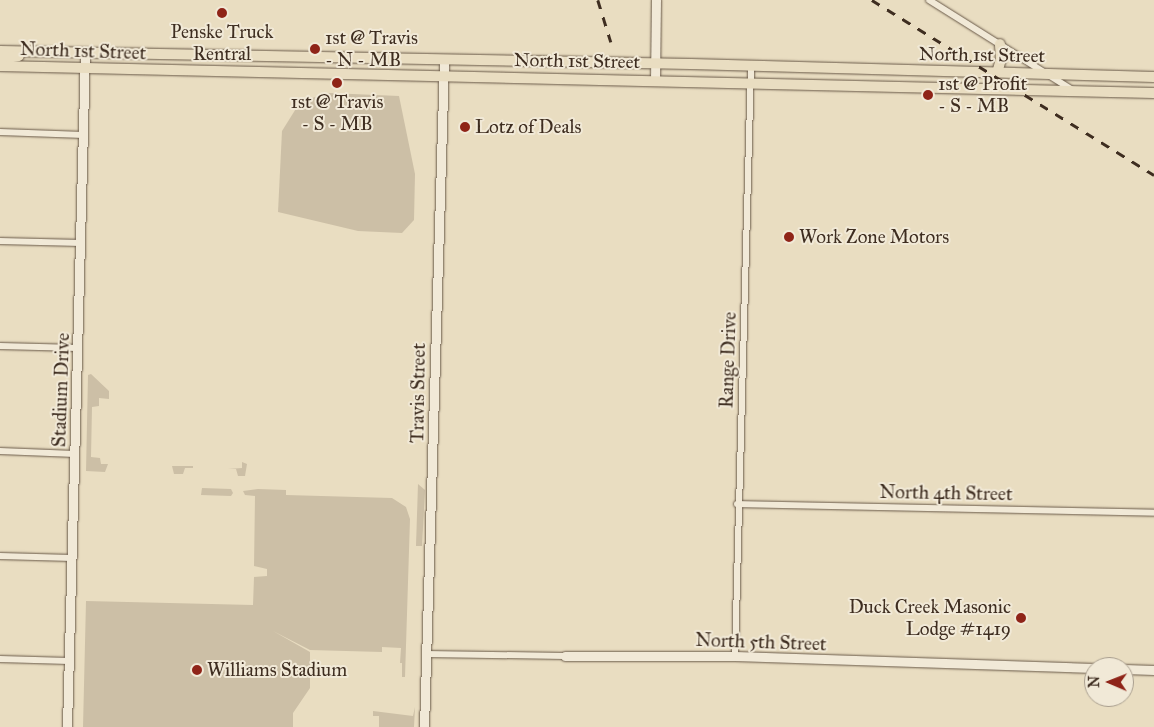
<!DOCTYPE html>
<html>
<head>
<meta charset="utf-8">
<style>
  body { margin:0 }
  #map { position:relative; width:1154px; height:727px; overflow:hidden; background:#e9ddc1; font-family:"IM FELL Great Primer",serif }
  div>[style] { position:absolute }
  .green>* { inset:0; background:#ccbfa6 }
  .roads { filter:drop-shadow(0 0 1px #695948) drop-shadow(0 0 1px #695948) }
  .minor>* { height:6px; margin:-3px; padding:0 3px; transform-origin:3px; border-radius:3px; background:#f1e9d7 }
  .tertiary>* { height:9px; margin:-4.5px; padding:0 4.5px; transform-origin:4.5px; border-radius:4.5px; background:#f1e9d7 }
  .secondary>* { height:9px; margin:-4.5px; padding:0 4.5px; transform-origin:4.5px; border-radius:4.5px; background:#f1e9d7 }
  .primary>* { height:10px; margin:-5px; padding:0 5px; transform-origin:5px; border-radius:5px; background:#e9ddc1 }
  .rail>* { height:2.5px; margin-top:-1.25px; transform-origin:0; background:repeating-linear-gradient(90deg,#3e2d20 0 9px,transparent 0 18px) }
  .dots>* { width:14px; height:14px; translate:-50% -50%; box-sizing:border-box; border:2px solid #f1e9d7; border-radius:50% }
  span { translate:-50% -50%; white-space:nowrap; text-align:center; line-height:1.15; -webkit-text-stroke:4px #f1e9d7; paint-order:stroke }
  .poi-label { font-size:19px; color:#3e2d20 }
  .left { translate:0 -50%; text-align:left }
  .right { translate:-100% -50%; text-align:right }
  .street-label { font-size:19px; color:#3e2d20 }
  .north { position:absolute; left:1084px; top:657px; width:50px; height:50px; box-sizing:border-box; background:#f1e9d7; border:1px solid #a99e8e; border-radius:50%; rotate:271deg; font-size:14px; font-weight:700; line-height:20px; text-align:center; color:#3e2d20 }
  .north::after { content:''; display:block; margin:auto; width:18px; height:22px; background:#8f2418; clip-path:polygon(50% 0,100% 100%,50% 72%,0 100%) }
</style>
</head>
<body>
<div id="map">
  <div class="green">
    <div style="clip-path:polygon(329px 93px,399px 96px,415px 174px,414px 220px,402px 233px,358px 231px,278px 212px,282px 131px,297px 107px,312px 98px)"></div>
    <div style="clip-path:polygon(91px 374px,109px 391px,109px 399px,99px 398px,99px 406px,92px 407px,91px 457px,100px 458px,101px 464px,108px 464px,105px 472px,86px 471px,88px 375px)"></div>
    <div style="clip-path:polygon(242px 462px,247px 464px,245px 476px,238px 476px,236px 469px,228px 469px,242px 468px)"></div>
    <div style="clip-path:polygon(172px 466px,193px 466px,193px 468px,185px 468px,183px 474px,174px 474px)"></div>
    <div style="clip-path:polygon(418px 484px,425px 490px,422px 546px,416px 546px)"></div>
    <div style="clip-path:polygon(202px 488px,231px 489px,233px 493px,231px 496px,201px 495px)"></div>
    <div style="clip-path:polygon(258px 489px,286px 490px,286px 495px,392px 498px,406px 507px,410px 519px,405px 677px,402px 677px,402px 663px,400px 663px,401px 648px,382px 647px,382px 652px,310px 650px,273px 631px,310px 652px,310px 688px,293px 713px,293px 727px,83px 727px,86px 601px,253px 605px,254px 577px,267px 576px,267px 569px,254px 566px,255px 496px,245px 495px,243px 491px)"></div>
    <div style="clip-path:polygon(415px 707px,414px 727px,379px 727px,379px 716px,373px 716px,373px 711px,413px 716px)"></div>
  </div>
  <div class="roads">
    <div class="minor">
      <div style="left:929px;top:0;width:168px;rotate:32.1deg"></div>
      <div style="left:0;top:132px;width:84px;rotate:2deg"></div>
      <div style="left:0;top:241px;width:81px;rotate:1.4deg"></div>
      <div style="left:0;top:346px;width:78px;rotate:1.5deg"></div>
      <div style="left:0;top:451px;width:75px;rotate:2.3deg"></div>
      <div style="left:737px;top:504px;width:417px;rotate:1.2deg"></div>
      <div style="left:0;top:556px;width:72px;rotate:1.6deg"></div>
      <div style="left:426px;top:654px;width:139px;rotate:0.8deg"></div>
      <div style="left:735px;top:656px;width:590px;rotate:-88.45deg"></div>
      <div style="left:0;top:659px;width:69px;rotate:1.7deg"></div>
    </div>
    <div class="tertiary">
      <div style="left:565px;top:656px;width:170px"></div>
      <div style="left:735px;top:656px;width:359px;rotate:1.9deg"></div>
      <div style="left:1124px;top:669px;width:30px;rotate:2deg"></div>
      <div style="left:67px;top:727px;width:673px;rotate:-88.47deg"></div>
      <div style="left:424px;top:727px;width:666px;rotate:-88.28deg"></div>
    </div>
    <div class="secondary">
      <div style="left:655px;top:81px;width:81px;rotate:-89.3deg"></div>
    </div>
    <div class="primary">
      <div style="left:0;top:51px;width:691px;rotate:1.08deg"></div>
      <div style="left:691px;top:64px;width:463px;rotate:1.6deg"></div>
      <div style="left:0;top:59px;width:19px;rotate:-9deg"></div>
      <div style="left:0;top:66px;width:1154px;rotate:1.34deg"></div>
      <div style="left:997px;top:73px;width:15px;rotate:-74deg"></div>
      <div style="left:1001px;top:59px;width:15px;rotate:-94deg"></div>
    </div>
  </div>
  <div class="rail">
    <div style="left:598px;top:0;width:44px;rotate:72.8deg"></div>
    <div style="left:872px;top:0;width:332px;rotate:31.8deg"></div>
  </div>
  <div class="dots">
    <div style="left:222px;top:13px;background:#8f2418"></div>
    <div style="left:315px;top:49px;background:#8f2418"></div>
    <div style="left:337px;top:83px;background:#8f2418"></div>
    <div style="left:928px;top:95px;background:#8f2418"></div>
    <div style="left:465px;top:127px;background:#8f2418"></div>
    <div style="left:789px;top:237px;background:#8f2418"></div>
    <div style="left:1021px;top:618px;background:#8f2418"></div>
    <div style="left:197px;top:670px;background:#8f2418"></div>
  </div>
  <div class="poi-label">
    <span style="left:222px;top:43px">Penske Truck<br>Rentral</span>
    <span class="left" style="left:325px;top:49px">1st @ Travis<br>- N - MB</span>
    <span class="left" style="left:938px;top:95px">1st @ Profit<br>- S - MB</span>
    <span style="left:337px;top:113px">1st @ Travis<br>- S - MB</span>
    <span class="left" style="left:475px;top:127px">Lotz of Deals</span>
    <span class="left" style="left:799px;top:237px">Work Zone Motors</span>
    <span class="right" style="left:1011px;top:618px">Duck Creek Masonic<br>Lodge #1419</span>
    <span class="left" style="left:207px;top:670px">Williams Stadium</span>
  </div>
  <div class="street-label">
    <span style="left:83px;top:51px;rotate:2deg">North 1st Street</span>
    <span style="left:982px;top:55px;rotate:1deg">North 1st Street</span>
    <span style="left:577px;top:61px;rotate:1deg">North 1st Street</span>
    <span style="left:728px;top:360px;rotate:-88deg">Range Drive</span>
    <span style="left:61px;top:390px;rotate:-88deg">Stadium Drive</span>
    <span style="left:418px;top:393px;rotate:-89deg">Travis Street</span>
    <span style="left:946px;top:493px;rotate:1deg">North 4th Street</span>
    <span style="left:761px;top:642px;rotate:2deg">North 5th Street</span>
  </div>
  <div class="north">N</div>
</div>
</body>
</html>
